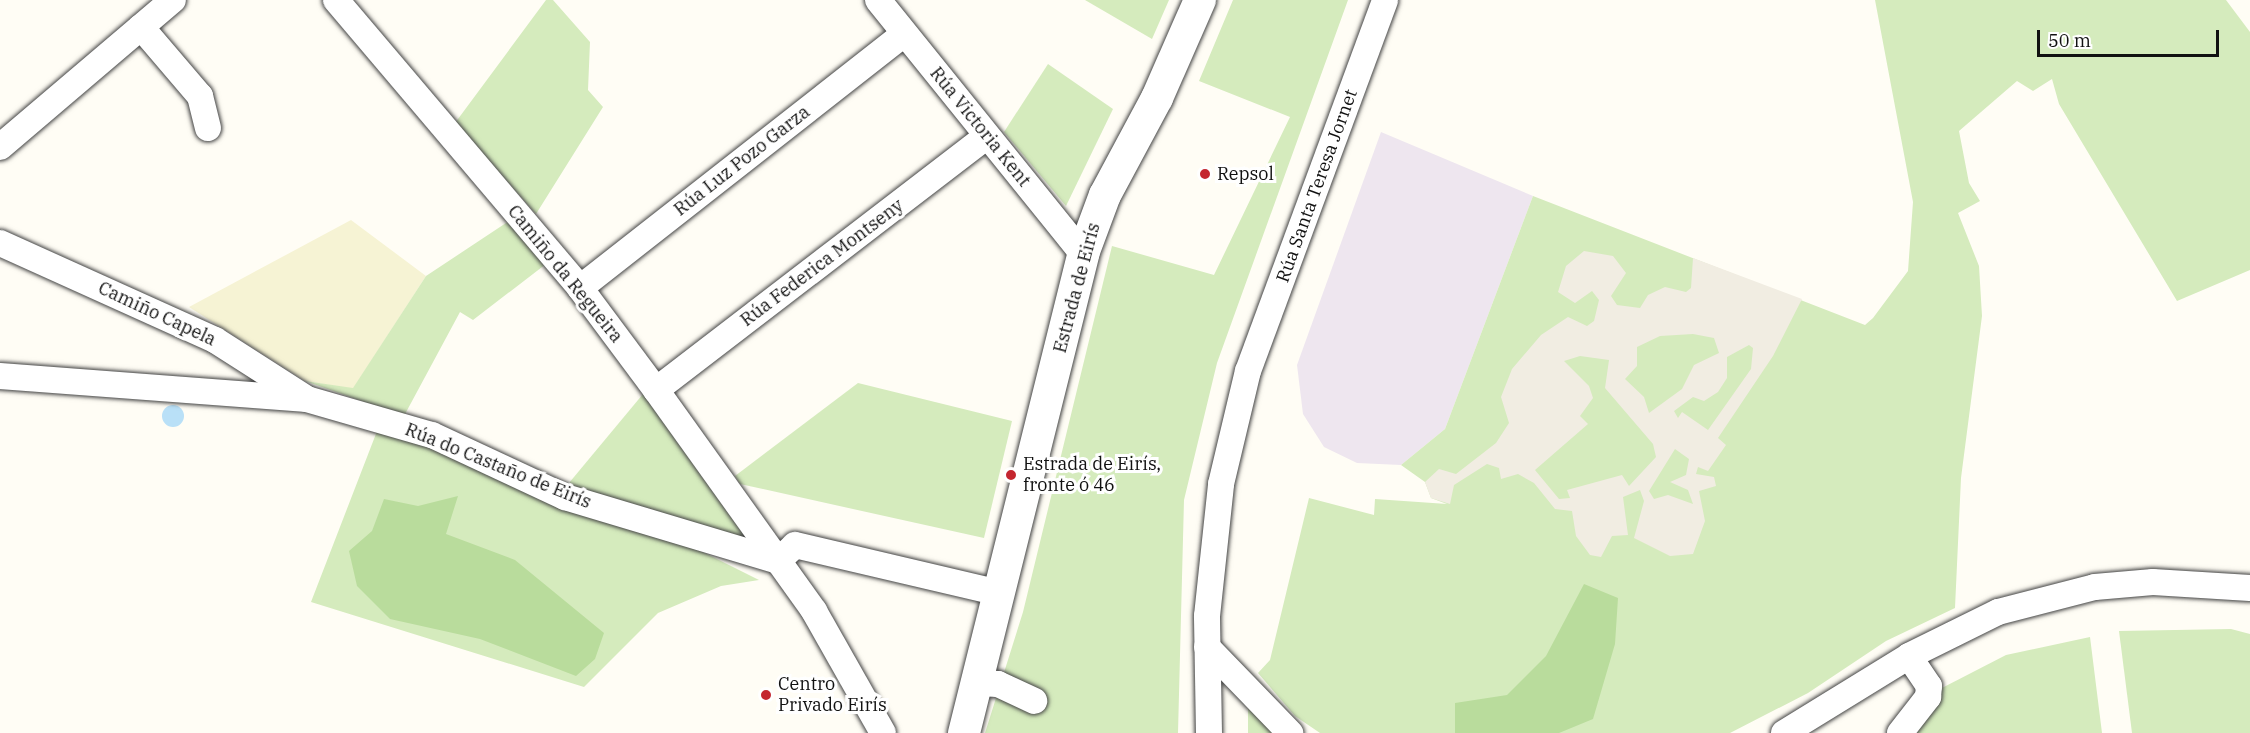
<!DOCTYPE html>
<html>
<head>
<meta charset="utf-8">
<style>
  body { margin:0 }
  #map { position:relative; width:2250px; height:733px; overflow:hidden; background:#fffdf5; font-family:"IBM Plex Serif",serif }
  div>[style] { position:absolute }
  .industrial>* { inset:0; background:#eee6ef }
  .farmland>* { inset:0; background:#f6f3d4 }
  .green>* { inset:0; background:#d5ebbd }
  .forest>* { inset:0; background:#b9dc9c }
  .plaza>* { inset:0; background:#f1ede2 }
  .water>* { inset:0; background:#b9e0f7 }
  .round { border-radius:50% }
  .roads { filter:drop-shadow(0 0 2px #444) drop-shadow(0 0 2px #444) }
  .minor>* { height:26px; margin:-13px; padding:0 13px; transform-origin:13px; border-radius:13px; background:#fff }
  .tertiary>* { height:32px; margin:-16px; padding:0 16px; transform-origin:16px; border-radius:16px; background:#fff }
  .dots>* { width:16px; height:16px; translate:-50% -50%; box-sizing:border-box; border:3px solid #fff; border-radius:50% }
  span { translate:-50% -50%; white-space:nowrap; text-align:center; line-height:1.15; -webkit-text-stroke:6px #fff; paint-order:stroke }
  .street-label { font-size:18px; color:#111 }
  .poi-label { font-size:18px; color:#111 }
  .left { translate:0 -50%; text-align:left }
  .scale { position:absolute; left:2037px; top:30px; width:182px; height:27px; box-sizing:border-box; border:3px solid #111; border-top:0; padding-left:8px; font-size:18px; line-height:21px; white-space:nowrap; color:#111; -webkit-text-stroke:4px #fff; paint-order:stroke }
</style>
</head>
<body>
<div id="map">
  <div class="industrial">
    <div style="clip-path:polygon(1381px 132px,1533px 196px,1445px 429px,1401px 465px,1357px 463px,1324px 447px,1303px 414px,1297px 365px)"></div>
  </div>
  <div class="farmland">
    <div style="clip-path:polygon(351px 220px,426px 276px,353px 389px,305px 381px,189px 307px)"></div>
  </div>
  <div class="green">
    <div style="clip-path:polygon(546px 0,553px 0,590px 42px,588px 90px,603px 107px,536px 214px,455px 123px)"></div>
    <div style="clip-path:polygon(1085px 0,1169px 0,1152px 39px)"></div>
    <div style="clip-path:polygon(1233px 0,1348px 0,1217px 363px,1184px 500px,1178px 733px,985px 733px,1023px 612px,1112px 246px,1214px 275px,1290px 117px,1199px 81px)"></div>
    <div style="clip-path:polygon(1875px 0,2226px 0,2250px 32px,2250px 270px,2177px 301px,2059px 104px,2052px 79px,2033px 91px,2017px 81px,1959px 131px,1969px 183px,1980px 201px,1958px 213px,1979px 266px,1982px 316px,1961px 478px,1955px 608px,1886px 641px,1808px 693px,1730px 733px,1320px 733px,1295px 716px,1258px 673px,1270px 660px,1309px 498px,1374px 515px,1375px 499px,1447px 504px,1431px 498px,1425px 482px,1401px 465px,1445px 429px,1533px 196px,1865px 325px,1873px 318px,1908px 271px,1913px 202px)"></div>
    <div style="clip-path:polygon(1048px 64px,1113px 109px,1066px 206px,1004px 132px)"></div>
    <div style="clip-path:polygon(509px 221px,546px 264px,473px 320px,460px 312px,404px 416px,305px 381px,353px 388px,426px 276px)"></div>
    <div style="clip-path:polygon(858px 383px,1012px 421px,984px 538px,740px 484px,735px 476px)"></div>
    <div style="clip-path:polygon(643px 394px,748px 541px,564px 489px)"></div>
    <div style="clip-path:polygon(379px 426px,699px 550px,759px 580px,721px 586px,658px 613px,584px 687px,311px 602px)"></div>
    <div style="clip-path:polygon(2231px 629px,2250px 634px,2250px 733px,2132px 733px,2119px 631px)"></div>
    <div style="clip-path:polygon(2090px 637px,2102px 733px,1907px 733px,1940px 689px,2006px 655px)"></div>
    <div style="clip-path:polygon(1248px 700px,1277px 733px,1248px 733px)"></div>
  </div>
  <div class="forest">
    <div style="clip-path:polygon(458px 496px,446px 534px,515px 560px,604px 633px,595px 659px,576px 676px,480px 639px,390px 619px,357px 586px,349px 551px,372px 531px,384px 499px,418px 506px)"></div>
    <div style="clip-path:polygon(1584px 584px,1618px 598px,1615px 644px,1593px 719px,1559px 733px,1455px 733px,1455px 703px,1507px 695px,1546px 656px)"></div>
  </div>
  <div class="plaza">
    <div style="clip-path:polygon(evenodd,1584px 251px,1613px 256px,1626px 273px,1611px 296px,1617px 305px,1640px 308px,1648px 295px,1665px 287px,1686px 292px,1691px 288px,1693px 258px,1802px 299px,1773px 356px,1718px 438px,1726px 445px,1708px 471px,1698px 467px,1696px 474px,1714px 477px,1716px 486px,1699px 491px,1705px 521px,1693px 554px,1670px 556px,1634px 538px,1644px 501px,1640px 490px,1623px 497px,1628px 535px,1612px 536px,1601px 557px,1590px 555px,1576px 536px,1572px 511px,1555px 509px,1534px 483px,1518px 474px,1501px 479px,1499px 468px,1487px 464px,1454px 485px,1450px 504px,1431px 498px,1425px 482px,1439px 469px,1456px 474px,1496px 443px,1509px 423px,1501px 397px,1512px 369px,1541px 335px,1568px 317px,1587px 326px,1594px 321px,1599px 300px,1592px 291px,1575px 303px,1558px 292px,1566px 266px,1584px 251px,1693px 334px,1714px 338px,1719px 353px,1694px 365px,1682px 389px,1649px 413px,1644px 397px,1625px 379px,1637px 366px,1637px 347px,1660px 336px,1693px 334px,1584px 251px,1749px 345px,1753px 348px,1751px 369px,1708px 430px,1682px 412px,1678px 418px,1674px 411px,1693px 397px,1704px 401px,1718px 392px,1727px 378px,1727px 357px,1749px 345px,1584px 251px,1580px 356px,1609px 360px,1605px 388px,1653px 444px,1656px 457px,1629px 486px,1622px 475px,1567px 490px,1570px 498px,1559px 499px,1535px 470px,1588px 424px,1580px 416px,1593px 398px,1589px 386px,1564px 361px,1580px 356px,1584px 251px,1675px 449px,1689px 459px,1686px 475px,1670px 482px,1688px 490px,1693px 504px,1668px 495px,1654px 499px,1649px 491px,1675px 449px)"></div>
  </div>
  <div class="water">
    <div class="round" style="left:162px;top:405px;width:22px;height:22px"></div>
  </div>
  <div class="roads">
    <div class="minor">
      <div style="left:336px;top:0;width:377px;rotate:49.7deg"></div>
      <div style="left:580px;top:288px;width:127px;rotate:53.3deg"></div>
      <div style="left:656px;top:390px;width:272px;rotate:54.4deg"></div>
      <div style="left:814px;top:611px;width:140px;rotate:60.5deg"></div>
      <div style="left:878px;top:0;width:326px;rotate:51.1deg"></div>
      <div style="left:141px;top:27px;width:91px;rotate:49.5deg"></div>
      <div style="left:200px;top:96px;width:33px;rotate:76deg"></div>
      <div style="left:0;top:147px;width:227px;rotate:-40.4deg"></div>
      <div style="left:0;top:243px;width:236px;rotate:24.3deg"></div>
      <div style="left:215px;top:340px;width:106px;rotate:32.6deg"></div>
      <div style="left:580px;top:288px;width:412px;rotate:-38.1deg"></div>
      <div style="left:0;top:376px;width:308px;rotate:4.3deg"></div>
      <div style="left:307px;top:399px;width:130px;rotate:16.1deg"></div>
      <div style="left:432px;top:435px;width:147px;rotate:25deg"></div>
      <div style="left:565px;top:497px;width:222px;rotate:16.7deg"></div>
      <div style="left:656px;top:390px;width:417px;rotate:-37.5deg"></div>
      <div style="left:778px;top:561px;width:23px;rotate:-43deg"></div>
      <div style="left:795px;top:545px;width:211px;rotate:13.2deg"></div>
      <div style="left:1207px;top:647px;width:120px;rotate:46deg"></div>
      <div style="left:978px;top:683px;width:20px;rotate:3deg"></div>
      <div style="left:998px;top:684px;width:40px;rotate:25deg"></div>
      <div style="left:1209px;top:733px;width:117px;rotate:-91deg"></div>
      <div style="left:1207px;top:616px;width:133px;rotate:-83.9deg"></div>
      <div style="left:1221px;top:484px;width:116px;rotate:-76.6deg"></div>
      <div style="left:1248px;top:371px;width:395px;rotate:-69.7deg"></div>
      <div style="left:1784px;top:733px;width:147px;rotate:-31.6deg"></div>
      <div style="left:1909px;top:656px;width:99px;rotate:-26.3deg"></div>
      <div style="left:1998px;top:612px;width:100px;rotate:-14.5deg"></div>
      <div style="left:2095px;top:587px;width:58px;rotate:-4.9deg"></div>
      <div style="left:2153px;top:582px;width:97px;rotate:3.5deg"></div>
      <div style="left:1900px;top:733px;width:46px;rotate:-52.1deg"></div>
      <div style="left:1928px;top:697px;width:11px;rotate:-85deg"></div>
      <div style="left:1929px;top:686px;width:36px;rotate:-124deg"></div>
    </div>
    <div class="tertiary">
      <div style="left:964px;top:733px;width:494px;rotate:-76deg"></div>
      <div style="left:1083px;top:254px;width:63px;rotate:-69.6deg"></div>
      <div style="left:1105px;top:195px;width:110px;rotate:-61.8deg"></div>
      <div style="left:1157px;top:98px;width:107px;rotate:-66.3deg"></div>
    </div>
  </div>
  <div class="dots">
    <div style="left:1205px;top:174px;background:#c4262e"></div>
    <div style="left:1011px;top:475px;background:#c4262e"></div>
    <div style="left:766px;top:695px;background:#c4262e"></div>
  </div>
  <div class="street-label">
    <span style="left:980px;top:127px;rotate:51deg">Rúa Victoria Kent</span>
    <span style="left:742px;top:161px;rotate:-38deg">Rúa Luz Pozo Garza</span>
    <span style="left:1317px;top:186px;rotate:-70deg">Rúa Santa Teresa Jornet</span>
    <span style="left:822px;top:263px;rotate:-37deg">Rúa Federica Montseny</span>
    <span style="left:565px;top:274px;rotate:51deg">Camiño da Regueira</span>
    <span style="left:1077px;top:288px;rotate:-75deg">Estrada de Eirís</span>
    <span style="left:157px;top:314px;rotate:25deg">Camiño Capela</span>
    <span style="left:498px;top:466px;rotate:22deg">Rúa do Castaño de Eirís</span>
  </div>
  <div class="poi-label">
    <span class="left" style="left:1217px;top:174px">Repsol</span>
    <span class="left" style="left:1023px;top:475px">Estrada de Eirís,<br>fronte ó 46</span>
    <span class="left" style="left:778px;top:695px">Centro<br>Privado Eirís</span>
  </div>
  <div class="scale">50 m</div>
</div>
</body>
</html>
